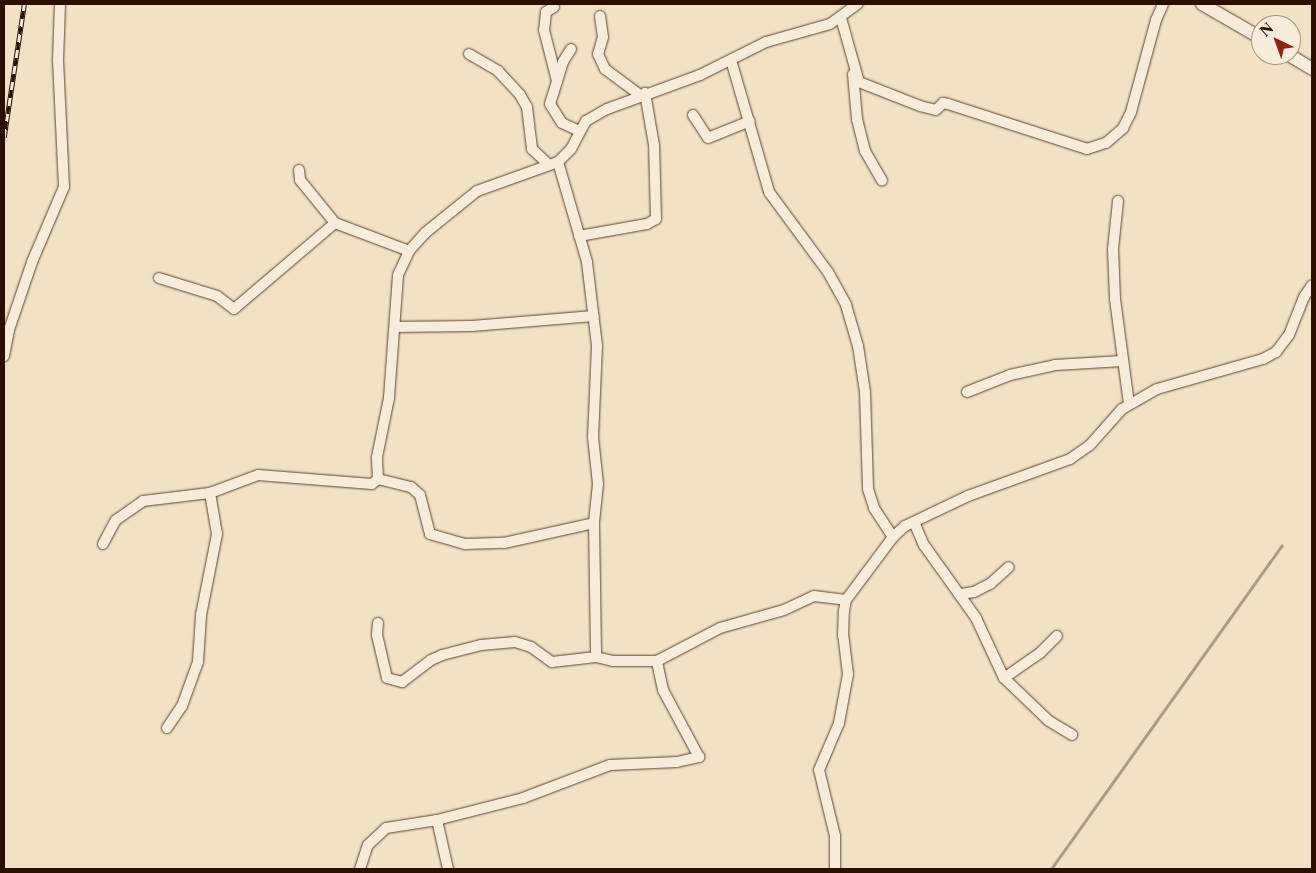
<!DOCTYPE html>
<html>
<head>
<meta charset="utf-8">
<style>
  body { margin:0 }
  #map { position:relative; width:1316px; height:873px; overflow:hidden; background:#f3e1c6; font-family:"Libre Caslon Text",serif }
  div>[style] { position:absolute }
  .stream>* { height:2.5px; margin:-1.25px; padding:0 1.25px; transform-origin:1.25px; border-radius:1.25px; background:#af9a83 }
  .roads { filter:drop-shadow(0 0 1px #5c4433) drop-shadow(0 0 1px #5c4433) }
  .minor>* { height:10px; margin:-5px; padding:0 5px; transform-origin:5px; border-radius:5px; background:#f7ecda }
  .tertiary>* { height:12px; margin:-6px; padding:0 6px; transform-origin:6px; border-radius:6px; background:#f7ecda }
  .rail>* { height:4.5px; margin-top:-2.25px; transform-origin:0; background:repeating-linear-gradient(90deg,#f7ecda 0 8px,#2a0f02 0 16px); box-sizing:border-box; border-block:1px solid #2a0f02 }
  span { translate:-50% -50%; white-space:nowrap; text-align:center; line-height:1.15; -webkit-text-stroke:4px #f7ecda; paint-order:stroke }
  .frame { position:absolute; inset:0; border:5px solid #2a0f02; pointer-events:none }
  .north { position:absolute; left:1251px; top:15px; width:50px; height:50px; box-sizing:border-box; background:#f7ecda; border:1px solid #a59484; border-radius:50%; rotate:318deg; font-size:14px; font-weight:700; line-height:20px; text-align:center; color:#2a0f02 }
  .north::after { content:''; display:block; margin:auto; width:18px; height:22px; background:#8f2418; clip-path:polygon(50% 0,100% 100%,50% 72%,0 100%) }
</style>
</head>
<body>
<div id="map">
  <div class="stream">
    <div style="left:1051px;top:869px;width:397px;rotate:-54.5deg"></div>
  </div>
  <div class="roads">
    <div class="minor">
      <div style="left:554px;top:7px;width:9px;rotate:148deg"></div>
      <div style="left:546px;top:12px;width:18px;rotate:96deg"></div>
      <div style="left:544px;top:30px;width:53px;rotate:75.7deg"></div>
      <div style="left:600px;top:16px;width:21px;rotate:82deg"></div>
      <div style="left:603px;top:37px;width:18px;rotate:106deg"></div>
      <div style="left:598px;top:54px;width:17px;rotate:65deg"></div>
      <div style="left:605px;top:69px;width:44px;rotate:36.6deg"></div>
      <div style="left:841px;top:18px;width:66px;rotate:74.3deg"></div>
      <div style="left:859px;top:82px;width:66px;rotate:21.5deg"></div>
      <div style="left:920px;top:106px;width:16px;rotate:14deg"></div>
      <div style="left:936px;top:110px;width:10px;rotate:-45deg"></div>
      <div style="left:943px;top:103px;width:5px;rotate:11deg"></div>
      <div style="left:948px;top:104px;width:146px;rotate:17.9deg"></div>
      <div style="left:1087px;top:149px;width:20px;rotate:-18deg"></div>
      <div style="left:1106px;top:143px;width:23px;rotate:-41deg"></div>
      <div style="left:1123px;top:128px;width:18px;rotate:-63deg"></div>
      <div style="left:1131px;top:112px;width:95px;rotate:-74.8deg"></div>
      <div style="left:1156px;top:20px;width:17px;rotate:-66deg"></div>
      <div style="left:571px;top:49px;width:15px;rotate:122deg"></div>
      <div style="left:563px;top:62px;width:44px;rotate:107.2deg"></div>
      <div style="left:550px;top:104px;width:22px;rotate:58deg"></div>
      <div style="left:562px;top:123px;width:19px;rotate:25deg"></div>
      <div style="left:469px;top:54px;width:34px;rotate:30deg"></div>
      <div style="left:498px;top:71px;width:33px;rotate:47deg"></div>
      <div style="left:520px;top:95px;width:14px;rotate:60deg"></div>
      <div style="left:527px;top:107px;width:42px;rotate:83.2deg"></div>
      <div style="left:532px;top:149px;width:21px;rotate:43deg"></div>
      <div style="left:731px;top:60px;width:137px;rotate:73.9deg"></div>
      <div style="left:769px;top:192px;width:99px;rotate:53.6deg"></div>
      <div style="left:828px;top:272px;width:38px;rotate:61deg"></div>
      <div style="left:846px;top:305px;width:43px;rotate:73.7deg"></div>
      <div style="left:858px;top:346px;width:47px;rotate:81.3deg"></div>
      <div style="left:865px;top:392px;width:97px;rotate:88.2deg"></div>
      <div style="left:868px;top:489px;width:20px;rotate:72deg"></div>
      <div style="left:874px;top:508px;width:35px;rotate:57deg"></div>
      <div style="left:853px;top:74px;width:45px;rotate:84.9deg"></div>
      <div style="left:857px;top:119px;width:33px;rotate:76deg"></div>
      <div style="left:865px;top:151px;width:34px;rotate:60deg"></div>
      <div style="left:693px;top:115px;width:27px;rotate:57deg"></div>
      <div style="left:708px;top:138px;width:45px;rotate:-22deg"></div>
      <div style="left:558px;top:162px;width:104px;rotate:73.8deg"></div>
      <div style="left:587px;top:262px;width:85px;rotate:83.2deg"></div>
      <div style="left:597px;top:346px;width:91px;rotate:92.5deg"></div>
      <div style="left:593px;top:437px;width:47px;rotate:83.9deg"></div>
      <div style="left:598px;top:484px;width:39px;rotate:96deg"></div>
      <div style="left:594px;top:523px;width:134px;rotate:89.1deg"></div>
      <div style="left:299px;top:170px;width:10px;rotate:84deg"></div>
      <div style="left:300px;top:180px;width:55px;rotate:50.9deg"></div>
      <div style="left:1118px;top:201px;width:48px;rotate:95.9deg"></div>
      <div style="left:1113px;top:249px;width:50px;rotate:87.7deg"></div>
      <div style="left:1115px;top:299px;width:106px;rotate:82.4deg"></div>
      <div style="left:579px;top:236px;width:69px;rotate:-10deg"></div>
      <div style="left:647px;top:224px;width:10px;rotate:-29deg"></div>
      <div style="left:656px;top:219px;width:74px;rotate:-91.5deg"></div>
      <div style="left:654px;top:145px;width:53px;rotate:-99.8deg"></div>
      <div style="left:159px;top:278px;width:61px;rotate:17.2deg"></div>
      <div style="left:217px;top:296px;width:21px;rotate:37deg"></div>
      <div style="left:234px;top:309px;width:133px;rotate:-40.4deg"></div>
      <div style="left:335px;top:223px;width:79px;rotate:20.7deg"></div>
      <div style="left:395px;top:327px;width:77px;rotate:-0.7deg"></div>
      <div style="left:472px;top:326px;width:122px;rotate:-4.7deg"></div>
      <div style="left:4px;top:331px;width:5px;rotate:-11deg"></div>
      <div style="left:9px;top:330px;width:72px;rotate:-71.3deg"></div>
      <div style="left:32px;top:262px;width:82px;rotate:-66.9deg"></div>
      <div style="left:64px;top:187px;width:126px;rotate:-92.7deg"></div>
      <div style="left:58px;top:61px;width:57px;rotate:-88deg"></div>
      <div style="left:4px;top:356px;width:26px;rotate:-79deg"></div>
      <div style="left:967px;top:392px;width:46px;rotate:-21.6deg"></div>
      <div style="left:1010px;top:375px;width:46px;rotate:-12.5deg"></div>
      <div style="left:1055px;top:365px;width:68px;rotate:-3.4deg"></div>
      <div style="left:378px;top:479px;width:34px;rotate:14deg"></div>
      <div style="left:411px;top:487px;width:12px;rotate:42deg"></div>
      <div style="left:420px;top:495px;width:40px;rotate:75.6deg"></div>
      <div style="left:430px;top:534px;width:37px;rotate:16deg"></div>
      <div style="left:466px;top:544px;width:38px;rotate:-2deg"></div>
      <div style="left:504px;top:543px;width:92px;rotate:-12.5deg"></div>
      <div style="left:914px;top:522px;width:25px;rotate:67deg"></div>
      <div style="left:924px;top:545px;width:90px;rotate:54.5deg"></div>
      <div style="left:976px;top:618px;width:66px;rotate:65deg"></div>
      <div style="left:1004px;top:678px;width:62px;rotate:43.7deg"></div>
      <div style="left:1049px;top:721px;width:27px;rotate:31deg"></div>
      <div style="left:103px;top:544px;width:27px;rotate:-62deg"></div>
      <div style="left:116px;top:520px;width:33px;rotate:-35deg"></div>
      <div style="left:143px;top:501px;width:67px;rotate:-6.8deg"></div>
      <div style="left:210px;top:493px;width:51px;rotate:-20.6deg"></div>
      <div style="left:258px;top:475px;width:114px;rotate:4.5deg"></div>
      <div style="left:372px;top:484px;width:8px;rotate:-40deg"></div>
      <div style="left:378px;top:479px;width:22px;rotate:-93deg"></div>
      <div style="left:377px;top:457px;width:60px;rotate:-78.5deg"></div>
      <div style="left:389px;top:398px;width:123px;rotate:-85.8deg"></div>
      <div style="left:398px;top:275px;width:26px;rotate:-65deg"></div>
      <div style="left:409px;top:251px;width:24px;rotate:-48deg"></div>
      <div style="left:425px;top:233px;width:67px;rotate:-38.9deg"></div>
      <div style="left:477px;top:191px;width:86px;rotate:-19.7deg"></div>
      <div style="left:558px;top:162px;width:18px;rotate:-45deg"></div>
      <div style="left:571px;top:149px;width:32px;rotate:-62deg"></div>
      <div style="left:586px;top:121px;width:24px;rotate:-30deg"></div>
      <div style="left:607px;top:109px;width:99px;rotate:-20.1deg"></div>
      <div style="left:700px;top:75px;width:74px;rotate:-26.6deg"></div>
      <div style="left:766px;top:42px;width:66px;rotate:-15.7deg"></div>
      <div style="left:830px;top:24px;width:34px;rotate:-36deg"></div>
      <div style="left:961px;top:594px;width:13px;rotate:-9deg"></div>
      <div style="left:974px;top:592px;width:18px;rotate:-27deg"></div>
      <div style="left:990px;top:584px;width:25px;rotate:-42deg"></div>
      <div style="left:378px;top:623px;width:12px;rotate:95deg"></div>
      <div style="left:377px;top:635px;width:44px;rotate:76.9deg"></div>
      <div style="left:387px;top:678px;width:16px;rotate:15deg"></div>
      <div style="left:402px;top:682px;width:36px;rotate:-37deg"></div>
      <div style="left:431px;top:660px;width:12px;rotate:-24deg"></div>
      <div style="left:442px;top:655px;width:40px;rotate:-14.4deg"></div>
      <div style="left:481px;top:645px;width:34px;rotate:-5deg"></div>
      <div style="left:515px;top:642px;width:17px;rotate:17deg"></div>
      <div style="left:531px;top:647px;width:26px;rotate:36deg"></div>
      <div style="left:552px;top:662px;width:44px;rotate:-6.5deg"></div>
      <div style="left:596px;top:657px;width:17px;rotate:13deg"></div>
      <div style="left:613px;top:661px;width:44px"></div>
      <div style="left:657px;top:661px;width:71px;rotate:-27.6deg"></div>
      <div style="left:720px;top:628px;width:66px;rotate:-15.7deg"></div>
      <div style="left:784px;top:610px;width:33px;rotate:-25deg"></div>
      <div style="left:814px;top:596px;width:32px;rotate:7deg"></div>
      <div style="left:1004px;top:678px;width:44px;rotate:-34.8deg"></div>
      <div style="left:1040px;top:653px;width:24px;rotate:-45deg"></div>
      <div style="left:167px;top:728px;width:27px;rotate:-56deg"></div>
      <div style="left:182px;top:706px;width:47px;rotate:-70deg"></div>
      <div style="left:198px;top:662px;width:47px;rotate:-86.3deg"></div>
      <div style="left:201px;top:615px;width:83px;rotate:-78.8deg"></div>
      <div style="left:217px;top:534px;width:42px;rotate:-99.7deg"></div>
      <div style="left:437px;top:820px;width:50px;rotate:77.3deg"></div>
      <div style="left:360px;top:869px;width:25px;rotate:-72deg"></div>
      <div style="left:368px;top:845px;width:25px;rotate:-43deg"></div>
      <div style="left:386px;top:828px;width:52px;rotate:-8.9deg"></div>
      <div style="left:437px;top:820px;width:89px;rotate:-14.3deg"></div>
      <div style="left:523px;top:798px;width:93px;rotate:-20.8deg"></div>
      <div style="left:610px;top:765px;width:67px;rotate:-2.6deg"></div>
      <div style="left:677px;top:762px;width:23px;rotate:-13deg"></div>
      <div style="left:699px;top:757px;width:76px;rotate:-118.2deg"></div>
      <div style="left:663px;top:690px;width:30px;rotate:-102deg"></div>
      <div style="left:835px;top:869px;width:33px;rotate:-90deg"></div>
      <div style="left:835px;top:836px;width:68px;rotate:-103.6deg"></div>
      <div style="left:819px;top:770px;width:51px;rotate:-66.9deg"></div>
      <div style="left:839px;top:723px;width:50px;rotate:-79.6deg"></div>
      <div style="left:848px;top:674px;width:38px;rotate:-97deg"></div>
      <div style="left:843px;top:636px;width:25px;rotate:-88deg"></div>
      <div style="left:844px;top:611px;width:11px;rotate:-80deg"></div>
      <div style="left:846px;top:600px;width:79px;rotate:-53.3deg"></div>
      <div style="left:893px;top:537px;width:16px;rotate:-43deg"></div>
      <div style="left:905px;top:526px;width:70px;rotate:-25.5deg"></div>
      <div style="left:968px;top:496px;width:109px;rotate:-19.9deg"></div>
      <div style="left:1070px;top:459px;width:24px;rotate:-35deg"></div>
      <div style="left:1090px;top:445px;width:48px;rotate:-48.4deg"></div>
      <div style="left:1122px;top:409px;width:40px;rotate:-29.7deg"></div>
      <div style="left:1157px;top:389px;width:110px;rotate:-15.8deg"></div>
      <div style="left:1263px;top:359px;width:15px;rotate:-28deg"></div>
      <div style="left:1276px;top:352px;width:21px;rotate:-53deg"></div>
      <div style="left:1289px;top:335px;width:41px;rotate:-68.5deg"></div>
      <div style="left:1304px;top:297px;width:14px;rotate:-56deg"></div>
    </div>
    <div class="tertiary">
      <div style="left:1202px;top:4px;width:68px;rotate:30deg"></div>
      <div style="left:1289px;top:55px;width:27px;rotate:31deg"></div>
    </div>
  </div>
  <div class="rail">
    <div style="left:4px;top:137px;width:134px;rotate:-81.4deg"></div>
  </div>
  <div class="frame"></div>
  <div class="north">N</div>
</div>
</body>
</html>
